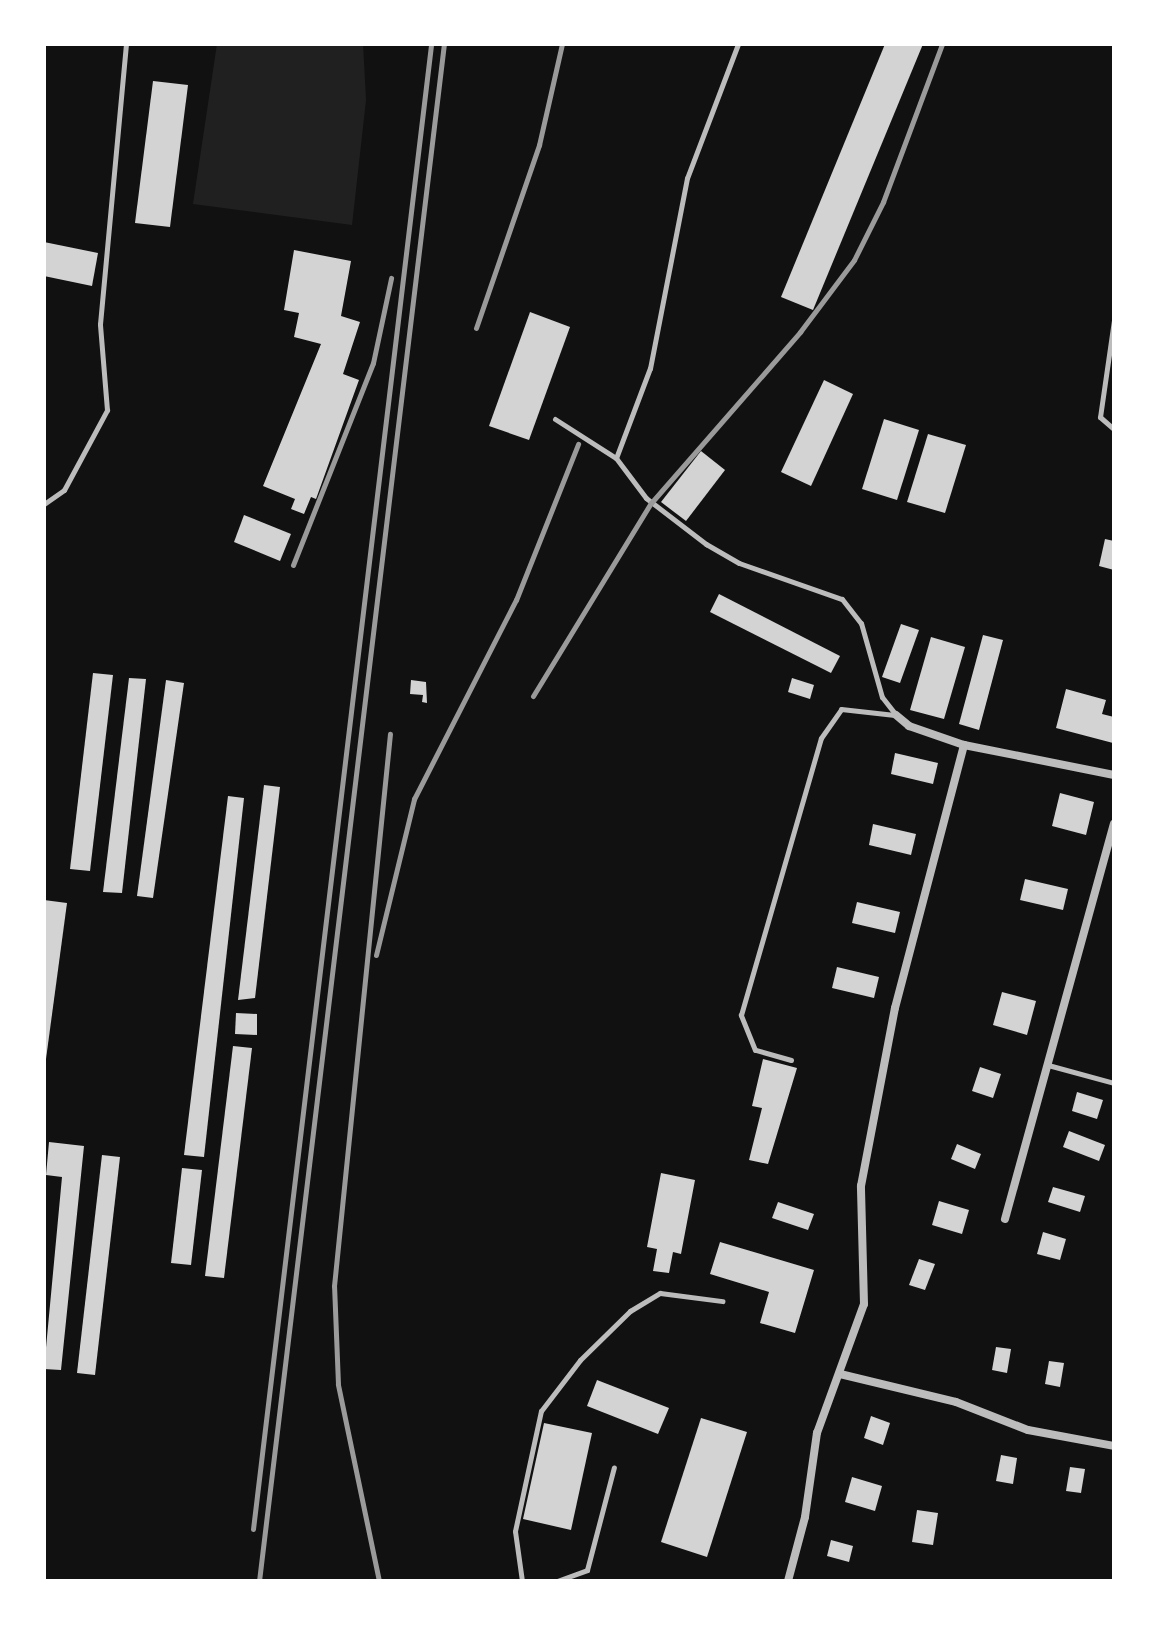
<!DOCTYPE html>
<html>
<head>
<meta charset="utf-8">
<style>
  body { margin:0 }
  #map { position:relative; width:1158px; height:1625px; overflow:hidden; background:#111; font-family:"PT Sans",sans-serif }
  div>[style] { position:absolute }
  .green>* { inset:0; background:#202020 }
  .building>* { inset:0; background:#d3d3d3 }
  .service>* { height:5px; margin:-2.5px; padding:0 2.5px; transform-origin:2.5px; border-radius:2.5px; background:#bcbcbc }
  .minor>* { height:8px; margin:-4px; padding:0 4px; transform-origin:4px; border-radius:4px; background:#bcbcbc }
  .rail>* { height:5px; margin:-2.5px; padding:0 2.5px; transform-origin:2.5px; border-radius:2.5px; background:#9a9a9a }
  span { translate:-50% -50%; white-space:nowrap; text-align:center; line-height:1.15; -webkit-text-stroke:7px #fff; paint-order:stroke }
  .frame { position:absolute; inset:0; border:46px solid #fff; pointer-events:none }
</style>
</head>
<body>
<div id="map">
  <div class="green">
    <div style="clip-path:polygon(217px 44px,363px 44px,366px 100px,352px 225px,193px 204px)"></div>
  </div>
  <div class="building">
    <div style="clip-path:polygon(885px 44px,923px 44px,813px 310px,781px 297px)"></div>
    <div style="clip-path:polygon(153px 81px,188px 85px,170px 227px,135px 223px)"></div>
    <div style="clip-path:polygon(44px 242px,98px 253px,92px 286px,44px 276px)"></div>
    <div style="clip-path:polygon(294px 250px,351px 261px,341px 316px,360px 322px,343px 374px,359px 380px,316px 499px,311px 497px,304px 514px,291px 509px,295px 499px,263px 486px,321px 344px,294px 337px,299px 313px,284px 310px)"></div>
    <div style="clip-path:polygon(530px 312px,570px 327px,529px 440px,489px 426px)"></div>
    <div style="clip-path:polygon(824px 380px,853px 394px,811px 486px,781px 472px)"></div>
    <div style="clip-path:polygon(884px 419px,919px 430px,897px 500px,862px 489px)"></div>
    <div style="clip-path:polygon(928px 434px,966px 445px,945px 513px,907px 502px)"></div>
    <div style="clip-path:polygon(701px 451px,725px 470px,686px 521px,661px 502px)"></div>
    <div style="clip-path:polygon(244px 515px,291px 534px,280px 561px,234px 542px)"></div>
    <div style="clip-path:polygon(1105px 539px,1114px 541px,1114px 570px,1099px 566px)"></div>
    <div style="clip-path:polygon(719px 594px,840px 656px,831px 673px,710px 612px)"></div>
    <div style="clip-path:polygon(901px 624px,919px 630px,900px 683px,882px 677px)"></div>
    <div style="clip-path:polygon(983px 635px,1003px 640px,979px 730px,959px 724px)"></div>
    <div style="clip-path:polygon(931px 637px,965px 647px,944px 719px,910px 710px)"></div>
    <div style="clip-path:polygon(93px 673px,113px 675px,90px 871px,70px 869px)"></div>
    <div style="clip-path:polygon(129px 678px,146px 679px,122px 893px,103px 892px)"></div>
    <div style="clip-path:polygon(792px 678px,814px 685px,810px 699px,788px 692px)"></div>
    <div style="clip-path:polygon(166px 680px,184px 683px,153px 898px,137px 896px)"></div>
    <div style="clip-path:polygon(411px 680px,426px 682px,427px 703px,422px 702px,423px 695px,410px 694px)"></div>
    <div style="clip-path:polygon(1066px 689px,1106px 700px,1102px 714px,1114px 717px,1113px 743px,1056px 728px)"></div>
    <div style="clip-path:polygon(895px 753px,938px 763px,933px 784px,891px 774px)"></div>
    <div style="clip-path:polygon(264px 785px,280px 787px,255px 998px,238px 1000px)"></div>
    <div style="clip-path:polygon(1060px 793px,1094px 802px,1086px 835px,1052px 826px)"></div>
    <div style="clip-path:polygon(228px 796px,244px 798px,204px 1157px,184px 1155px)"></div>
    <div style="clip-path:polygon(873px 824px,916px 834px,911px 855px,869px 845px)"></div>
    <div style="clip-path:polygon(1025px 879px,1068px 889px,1063px 910px,1020px 900px)"></div>
    <div style="clip-path:polygon(44px 900px,67px 903px,46px 1059px,44px 1059px)"></div>
    <div style="clip-path:polygon(857px 902px,900px 912px,895px 933px,852px 923px)"></div>
    <div style="clip-path:polygon(837px 967px,879px 977px,874px 998px,832px 988px)"></div>
    <div style="clip-path:polygon(1002px 992px,1036px 1001px,1027px 1035px,993px 1025px)"></div>
    <div style="clip-path:polygon(236px 1013px,257px 1014px,257px 1035px,235px 1034px)"></div>
    <div style="clip-path:polygon(233px 1046px,252px 1048px,224px 1278px,205px 1276px)"></div>
    <div style="clip-path:polygon(763px 1059px,797px 1068px,768px 1164px,749px 1160px,762px 1108px,752px 1106px)"></div>
    <div style="clip-path:polygon(980px 1067px,1001px 1074px,993px 1098px,972px 1091px)"></div>
    <div style="clip-path:polygon(1077px 1092px,1103px 1100px,1097px 1119px,1072px 1111px)"></div>
    <div style="clip-path:polygon(1069px 1131px,1105px 1145px,1099px 1161px,1063px 1147px)"></div>
    <div style="clip-path:polygon(49px 1142px,84px 1146px,61px 1370px,44px 1369px,62px 1177px,46px 1175px)"></div>
    <div style="clip-path:polygon(957px 1144px,981px 1154px,975px 1169px,951px 1159px)"></div>
    <div style="clip-path:polygon(102px 1155px,120px 1157px,95px 1375px,77px 1373px)"></div>
    <div style="clip-path:polygon(182px 1168px,202px 1170px,191px 1265px,171px 1263px)"></div>
    <div style="clip-path:polygon(661px 1173px,695px 1180px,681px 1254px,673px 1252px,669px 1273px,653px 1271px,657px 1249px,647px 1247px)"></div>
    <div style="clip-path:polygon(1053px 1187px,1085px 1196px,1080px 1212px,1048px 1202px)"></div>
    <div style="clip-path:polygon(939px 1201px,969px 1210px,962px 1234px,932px 1225px)"></div>
    <div style="clip-path:polygon(778px 1202px,814px 1214px,808px 1230px,772px 1218px)"></div>
    <div style="clip-path:polygon(1043px 1232px,1066px 1239px,1060px 1260px,1037px 1254px)"></div>
    <div style="clip-path:polygon(720px 1242px,814px 1270px,795px 1333px,760px 1323px,769px 1292px,710px 1274px)"></div>
    <div style="clip-path:polygon(919px 1259px,935px 1264px,925px 1290px,909px 1285px)"></div>
    <div style="clip-path:polygon(996px 1347px,1011px 1349px,1007px 1373px,992px 1370px)"></div>
    <div style="clip-path:polygon(1049px 1361px,1064px 1363px,1060px 1387px,1045px 1384px)"></div>
    <div style="clip-path:polygon(597px 1380px,669px 1408px,658px 1434px,587px 1406px)"></div>
    <div style="clip-path:polygon(871px 1416px,890px 1423px,883px 1445px,864px 1438px)"></div>
    <div style="clip-path:polygon(701px 1418px,747px 1432px,707px 1557px,661px 1542px)"></div>
    <div style="clip-path:polygon(544px 1423px,592px 1433px,571px 1530px,523px 1519px)"></div>
    <div style="clip-path:polygon(1001px 1455px,1017px 1458px,1013px 1484px,996px 1481px)"></div>
    <div style="clip-path:polygon(1070px 1467px,1085px 1469px,1081px 1493px,1066px 1491px)"></div>
    <div style="clip-path:polygon(852px 1477px,882px 1486px,875px 1511px,845px 1502px)"></div>
    <div style="clip-path:polygon(917px 1510px,938px 1513px,933px 1545px,912px 1542px)"></div>
    <div style="clip-path:polygon(831px 1540px,853px 1546px,849px 1562px,827px 1556px)"></div>
  </div>
  <div class="service">
    <div style="left:738px;top:44px;width:143px;rotate:110.8deg"></div>
    <div style="left:687px;top:178px;width:194px;rotate:101deg"></div>
    <div style="left:650px;top:368px;width:96px;rotate:110.7deg"></div>
    <div style="left:616px;top:458px;width:50px;rotate:53.1deg"></div>
    <div style="left:646px;top:498px;width:76px;rotate:37.5deg"></div>
    <div style="left:706px;top:544px;width:38px;rotate:30deg"></div>
    <div style="left:739px;top:563px;width:109px;rotate:19.3deg"></div>
    <div style="left:842px;top:599px;width:31px;rotate:52deg"></div>
    <div style="left:861px;top:623px;width:77px;rotate:74.2deg"></div>
    <div style="left:882px;top:697px;width:23px;rotate:52deg"></div>
    <div style="left:1114px;top:320px;width:98px;rotate:98.2deg"></div>
    <div style="left:1100px;top:417px;width:18px;rotate:41deg"></div>
    <div style="left:555px;top:419px;width:72px;rotate:32.6deg"></div>
    <div style="left:44px;top:504px;width:24px;rotate:-35deg"></div>
    <div style="left:64px;top:490px;width:91px;rotate:-61.7deg"></div>
    <div style="left:107px;top:410px;width:86px;rotate:-94.7deg"></div>
    <div style="left:100px;top:324px;width:281px;rotate:-84.7deg"></div>
    <div style="left:791px;top:1060px;width:37px;rotate:-164deg"></div>
    <div style="left:755px;top:1050px;width:38px;rotate:-112deg"></div>
    <div style="left:741px;top:1015px;width:288px;rotate:-73.9deg"></div>
    <div style="left:821px;top:738px;width:35px;rotate:-55deg"></div>
    <div style="left:841px;top:709px;width:54px;rotate:6.3deg"></div>
    <div style="left:1048px;top:1065px;width:68px;rotate:15.3deg"></div>
    <div style="left:522px;top:1581px;width:50px;rotate:-98deg"></div>
    <div style="left:515px;top:1531px;width:123px;rotate:-77.8deg"></div>
    <div style="left:541px;top:1411px;width:64px;rotate:-52.6deg"></div>
    <div style="left:580px;top:1360px;width:70px;rotate:-44.4deg"></div>
    <div style="left:630px;top:1311px;width:35px;rotate:-31deg"></div>
    <div style="left:660px;top:1293px;width:63px;rotate:7.4deg"></div>
    <div style="left:557px;top:1581px;width:32px;rotate:-20deg"></div>
    <div style="left:587px;top:1570px;width:106px;rotate:-75.3deg"></div>
  </div>
  <div class="minor">
    <div style="left:896px;top:715px;width:17px;rotate:40deg"></div>
    <div style="left:909px;top:726px;width:58px;rotate:19.1deg"></div>
    <div style="left:964px;top:745px;width:153px;rotate:11.3deg"></div>
    <div style="left:1005px;top:1219px;width:410px;rotate:-74.6deg"></div>
    <div style="left:840px;top:1374px;width:119px;rotate:13.6deg"></div>
    <div style="left:956px;top:1402px;width:77px;rotate:21.3deg"></div>
    <div style="left:1028px;top:1430px;width:87px;rotate:10.5deg"></div>
    <div style="left:788px;top:1581px;width:66px;rotate:-75.1deg"></div>
    <div style="left:805px;top:1517px;width:85px;rotate:-81.9deg"></div>
    <div style="left:817px;top:1433px;width:137px;rotate:-70deg"></div>
    <div style="left:864px;top:1304px;width:118px;rotate:-91.5deg"></div>
    <div style="left:861px;top:1186px;width:181px;rotate:-79.2deg"></div>
    <div style="left:895px;top:1008px;width:272px;rotate:-75.3deg"></div>
  </div>
  <div class="rail">
    <div style="left:476px;top:328px;width:194px;rotate:-71deg"></div>
    <div style="left:539px;top:145px;width:104px;rotate:-77.2deg"></div>
    <div style="left:293px;top:565px;width:217px;rotate:-68.4deg"></div>
    <div style="left:373px;top:363px;width:87px;rotate:-78deg"></div>
    <div style="left:533px;top:696px;width:226px;rotate:-58.6deg"></div>
    <div style="left:651px;top:503px;width:227px;rotate:-48.9deg"></div>
    <div style="left:800px;top:332px;width:90px;rotate:-53.1deg"></div>
    <div style="left:854px;top:260px;width:65px;rotate:-63.4deg"></div>
    <div style="left:883px;top:202px;width:169px;rotate:-69.5deg"></div>
    <div style="left:376px;top:955px;width:161px;rotate:-76.3deg"></div>
    <div style="left:414px;top:799px;width:224px;rotate:-62.9deg"></div>
    <div style="left:516px;top:600px;width:168px;rotate:-68.3deg"></div>
    <div style="left:253px;top:1529px;width:1496px;rotate:-83.16deg"></div>
    <div style="left:259px;top:1581px;width:1548px;rotate:-83.14deg"></div>
    <div style="left:379px;top:1581px;width:201px;rotate:-101.8deg"></div>
    <div style="left:338px;top:1384px;width:98px;rotate:-92.3deg"></div>
    <div style="left:334px;top:1286px;width:555px;rotate:-84.21deg"></div>
  </div>
  <div class="frame"></div>
</div>
</body>
</html>
